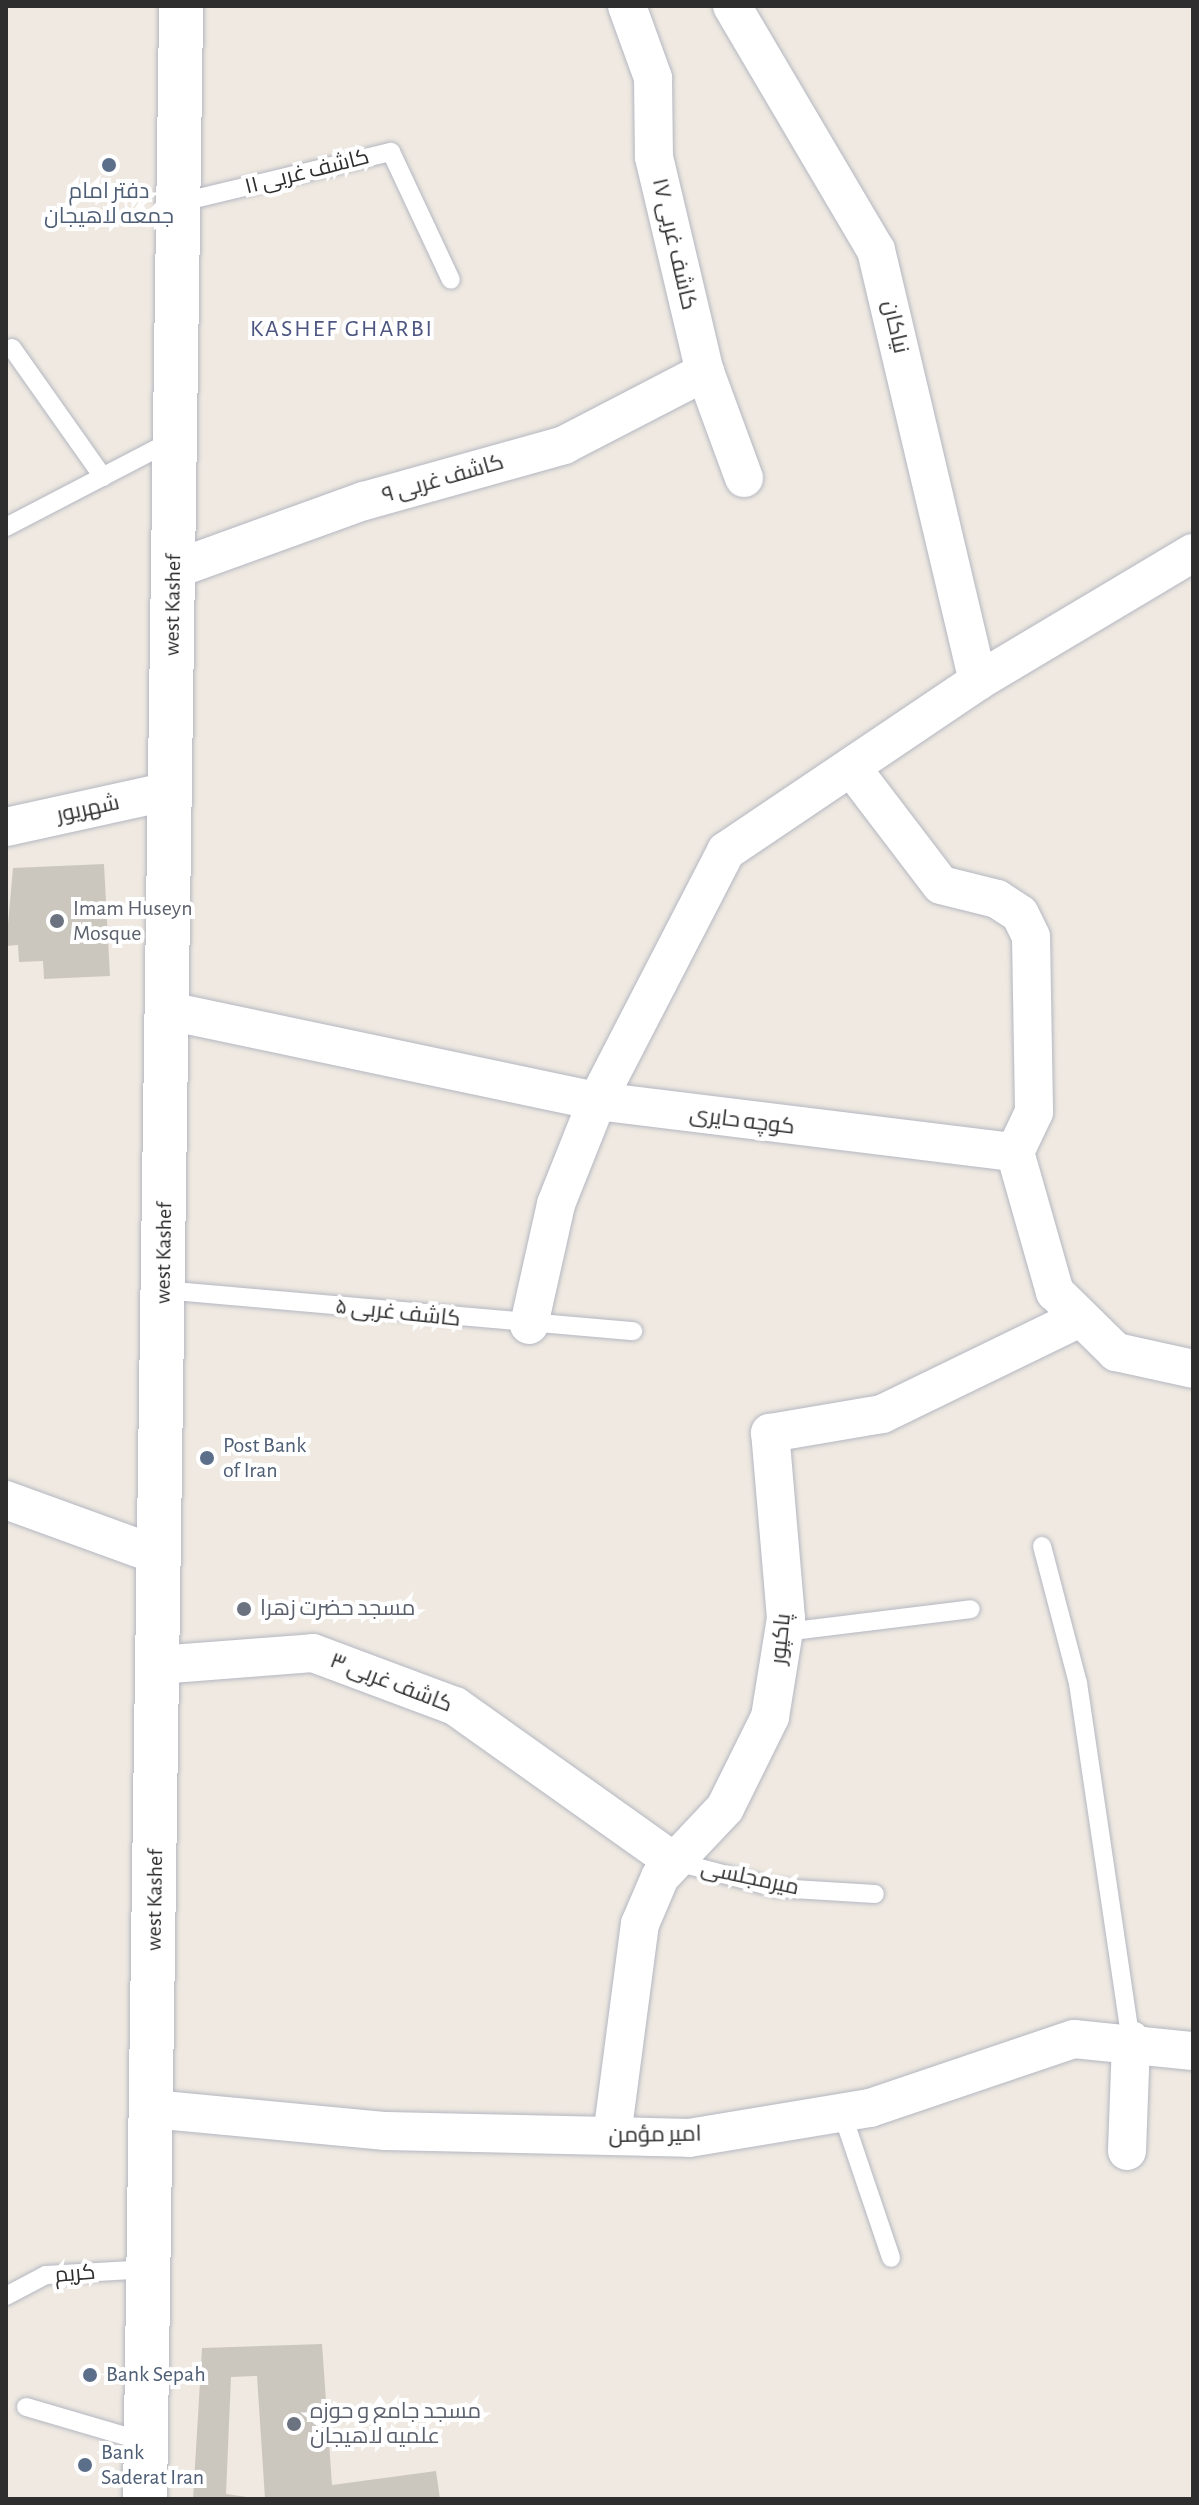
<!DOCTYPE html>
<html>
<head>
<meta charset="utf-8">
<style>
  body { margin:0 }
  #map { position:relative; width:1199px; height:2505px; overflow:hidden; background:#efe9e1; font-family:"Alegreya Sans",Cairo,sans-serif }
  div>[style] { position:absolute }
  .building>* { inset:0; background:#cbc7bf }
  .roads { filter:drop-shadow(0 0 2px #b4b7c1) drop-shadow(0 0 2px #b4b7c1) }
  .lane>* { height:18px; margin:-9px; padding:0 9px; transform-origin:9px; border-radius:9px; background:#fff }
  .street>* { height:38px; margin:-19px; padding:0 19px; transform-origin:19px; border-radius:19px; background:#fff }
  .secondary>* { height:44px; margin:-22px; padding:0 22px; transform-origin:22px; border-radius:22px; background:#fff }
  .dots>* { width:22px; height:22px; translate:-50% -50%; box-sizing:border-box; border:4px solid #fff; border-radius:50% }
  span { translate:-50% -50%; white-space:nowrap; text-align:center; line-height:1.15; -webkit-text-stroke:8px #fff; paint-order:stroke }
  .street-label { font-size:22px; color:#2e2e2e }
  .service-label { font-size:22px; color:#4e5e75 }
  .left { translate:0 -50%; text-align:left }
  .worship-label { font-size:22px; color:#5b616d }
  .neighbourhood-label { font-size:24px; color:#4d5680; letter-spacing:2px }
  .frame { position:absolute; inset:0; border:8px solid #2e2e2e; pointer-events:none }
</style>
</head>
<body>
<div id="map">
  <div class="building">
    <div style="clip-path:polygon(104px 864px,110px 976px,44px 979px,43px 961px,19px 962px,18px 945px,6px 946px,13px 868px)"></div>
    <div style="clip-path:polygon(322px 2344px,332px 2485px,436px 2471px,440px 2499px,265px 2499px,257px 2376px,231px 2377px,226px 2494px,261px 2499px,193px 2499px,202px 2348px)"></div>
  </div>
  <div class="roads">
    <div class="lane">
      <div style="left:178px;top:203px;width:219px;rotate:-13.5deg"></div>
      <div style="left:391px;top:152px;width:141px;rotate:64.9deg"></div>
      <div style="left:12px;top:348px;width:158px;rotate:54.8deg"></div>
      <div style="left:6px;top:527px;width:188px;rotate:-27.5deg"></div>
      <div style="left:163px;top:1290px;width:472px;rotate:5deg"></div>
      <div style="left:1042px;top:1546px;width:142px;rotate:75.3deg"></div>
      <div style="left:1078px;top:1683px;width:361px;rotate:81.6deg"></div>
      <div style="left:785px;top:1632px;width:187px;rotate:-7deg"></div>
      <div style="left:673px;top:1861px;width:107px;rotate:14.6deg"></div>
      <div style="left:777px;top:1888px;width:98px;rotate:3.5deg"></div>
      <div style="left:842px;top:2113px;width:153px;rotate:71.3deg"></div>
      <div style="left:6px;top:2296px;width:45px;rotate:-27.7deg"></div>
      <div style="left:46px;top:2275px;width:103px;rotate:-3.3deg"></div>
      <div style="left:26px;top:2407px;width:125px;rotate:16.3deg"></div>
    </div>
    <div class="street">
      <div style="left:627px;top:6px;width:77px;rotate:70.1deg"></div>
      <div style="left:653px;top:78px;width:79px;rotate:89.3deg"></div>
      <div style="left:654px;top:157px;width:221px;rotate:76.7deg"></div>
      <div style="left:705px;top:372px;width:113px;rotate:69.8deg"></div>
      <div style="left:732px;top:6px;width:283px;rotate:59.5deg"></div>
      <div style="left:876px;top:250px;width:443px;rotate:76.7deg"></div>
      <div style="left:173px;top:570px;width:203px;rotate:-19.9deg"></div>
      <div style="left:364px;top:501px;width:208px;rotate:-15.6deg"></div>
      <div style="left:564px;top:445px;width:159px;rotate:-27.4deg"></div>
      <div style="left:851px;top:767px;width:148px;rotate:52.7deg"></div>
      <div style="left:941px;top:885px;width:58px;rotate:14deg"></div>
      <div style="left:997px;top:899px;width:27px;rotate:33deg"></div>
      <div style="left:1020px;top:914px;width:25px;rotate:64deg"></div>
      <div style="left:1031px;top:937px;width:175px;rotate:89deg"></div>
      <div style="left:1034px;top:1112px;width:44px;rotate:115.4deg"></div>
      <div style="left:6px;top:827px;width:168px;rotate:-12.4deg"></div>
      <div style="left:169px;top:1011px;width:437px;rotate:11.9deg"></div>
      <div style="left:597px;top:1101px;width:421px;rotate:7deg"></div>
      <div style="left:1015px;top:1152px;width:146px;rotate:74.1deg"></div>
      <div style="left:1055px;top:1292px;width:86px;rotate:44.5deg"></div>
      <div style="left:1116px;top:1352px;width:79px;rotate:12.4deg"></div>
      <div style="left:529px;top:1325px;width:124px;rotate:-77.4deg"></div>
      <div style="left:556px;top:1204px;width:111px;rotate:-68.3deg"></div>
      <div style="left:597px;top:1101px;width:281px;rotate:-62.7deg"></div>
      <div style="left:726px;top:851px;width:304px;rotate:-34deg"></div>
      <div style="left:978px;top:681px;width:250px;rotate:-30.8deg"></div>
      <div style="left:6px;top:1500px;width:164px;rotate:20deg"></div>
      <div style="left:158px;top:1665px;width:155px;rotate:-4.4deg"></div>
      <div style="left:313px;top:1653px;width:152px;rotate:20.5deg"></div>
      <div style="left:455px;top:1706px;width:267px;rotate:35.4deg"></div>
      <div style="left:152px;top:2109px;width:235px;rotate:5.4deg"></div>
      <div style="left:386px;top:2131px;width:303px;rotate:1.3deg"></div>
      <div style="left:689px;top:2138px;width:183px;rotate:-9.4deg"></div>
      <div style="left:870px;top:2108px;width:215px;rotate:-18.7deg"></div>
      <div style="left:1074px;top:2039px;width:120px;rotate:5.8deg"></div>
      <div style="left:612px;top:2136px;width:214px;rotate:-82.5deg"></div>
      <div style="left:640px;top:1924px;width:51px;rotate:-66.9deg"></div>
      <div style="left:660px;top:1877px;width:95px;rotate:-46.7deg"></div>
      <div style="left:725px;top:1808px;width:102px;rotate:-63.7deg"></div>
      <div style="left:770px;top:1717px;width:100px;rotate:-80.8deg"></div>
      <div style="left:786px;top:1618px;width:186px;rotate:-94.9deg"></div>
      <div style="left:770px;top:1433px;width:114px;rotate:-9.6deg"></div>
      <div style="left:882px;top:1414px;width:220px;rotate:-25.9deg"></div>
      <div style="left:1127px;top:2151px;width:111px;rotate:-87.9deg"></div>
    </div>
    <div class="secondary">
      <div style="left:145px;top:2499px;width:2493px;rotate:-89.17deg"></div>
    </div>
  </div>
  <div class="dots">
    <div style="left:109px;top:165px;background:#5c6f8a"></div>
    <div style="left:57px;top:921px;background:#6b7280"></div>
    <div style="left:207px;top:1458px;background:#5c6f8a"></div>
    <div style="left:244px;top:1609px;background:#6b7280"></div>
    <div style="left:90px;top:2375px;background:#5c6f8a"></div>
    <div style="left:294px;top:2424px;background:#6b7280"></div>
    <div style="left:85px;top:2465px;background:#5c6f8a"></div>
  </div>
  <div class="street-label">
    <span style="left:307px;top:172px;rotate:-14deg">کاشف غربی ۱۱</span>
    <span style="left:674px;top:244px;rotate:77deg">کاشف غربی ۱۷</span>
    <span style="left:895px;top:327px;rotate:77deg">نیاکان</span>
    <span style="left:443px;top:479px;rotate:-16deg">کاشف غربی ۹</span>
    <span style="left:173px;top:605px;rotate:-89deg">west Kashef</span>
    <span style="left:88px;top:809px;rotate:-12deg">شهریور</span>
    <span style="left:742px;top:1121px;rotate:7deg">کوچه حایری</span>
    <span style="left:164px;top:1253px;rotate:-89deg">west Kashef</span>
    <span style="left:398px;top:1313px;rotate:6deg">کاشف غربی ۵</span>
    <span style="left:781px;top:1639px;rotate:-84deg">پاکپور</span>
    <span style="left:391px;top:1683px;rotate:21deg">کاشف غربی ۳</span>
    <span style="left:750px;top:1878px;rotate:12deg">میرمجلسی</span>
    <span style="left:155px;top:1900px;rotate:-89deg">west Kashef</span>
    <span style="left:655px;top:2135px;rotate:-1deg">امیر مؤمن</span>
    <span style="left:75px;top:2274px;rotate:-5deg">کریم</span>
  </div>
  <div class="service-label">
    <span style="left:109px;top:204px">دفتر امام<br>جمعه لاهیجان</span>
    <span class="left" style="left:223px;top:1458px">Post Bank<br>of Iran</span>
    <span class="left" style="left:106px;top:2375px">Bank Sepah</span>
    <span class="left" style="left:101px;top:2465px">Bank<br>Saderat Iran</span>
  </div>
  <div class="worship-label">
    <span class="left" style="left:73px;top:921px">Imam Huseyn<br>Mosque</span>
    <span class="left" style="left:260px;top:1609px">مسجد حضرت زهرا</span>
    <span class="left" style="left:310px;top:2424px">مسجد جامع و حوزه<br>علمیه لاهیجان</span>
  </div>
  <div class="neighbourhood-label">
    <span style="left:342px;top:330px">KASHEF GHARBI</span>
  </div>
  <div class="frame"></div>
</div>
</body>
</html>
